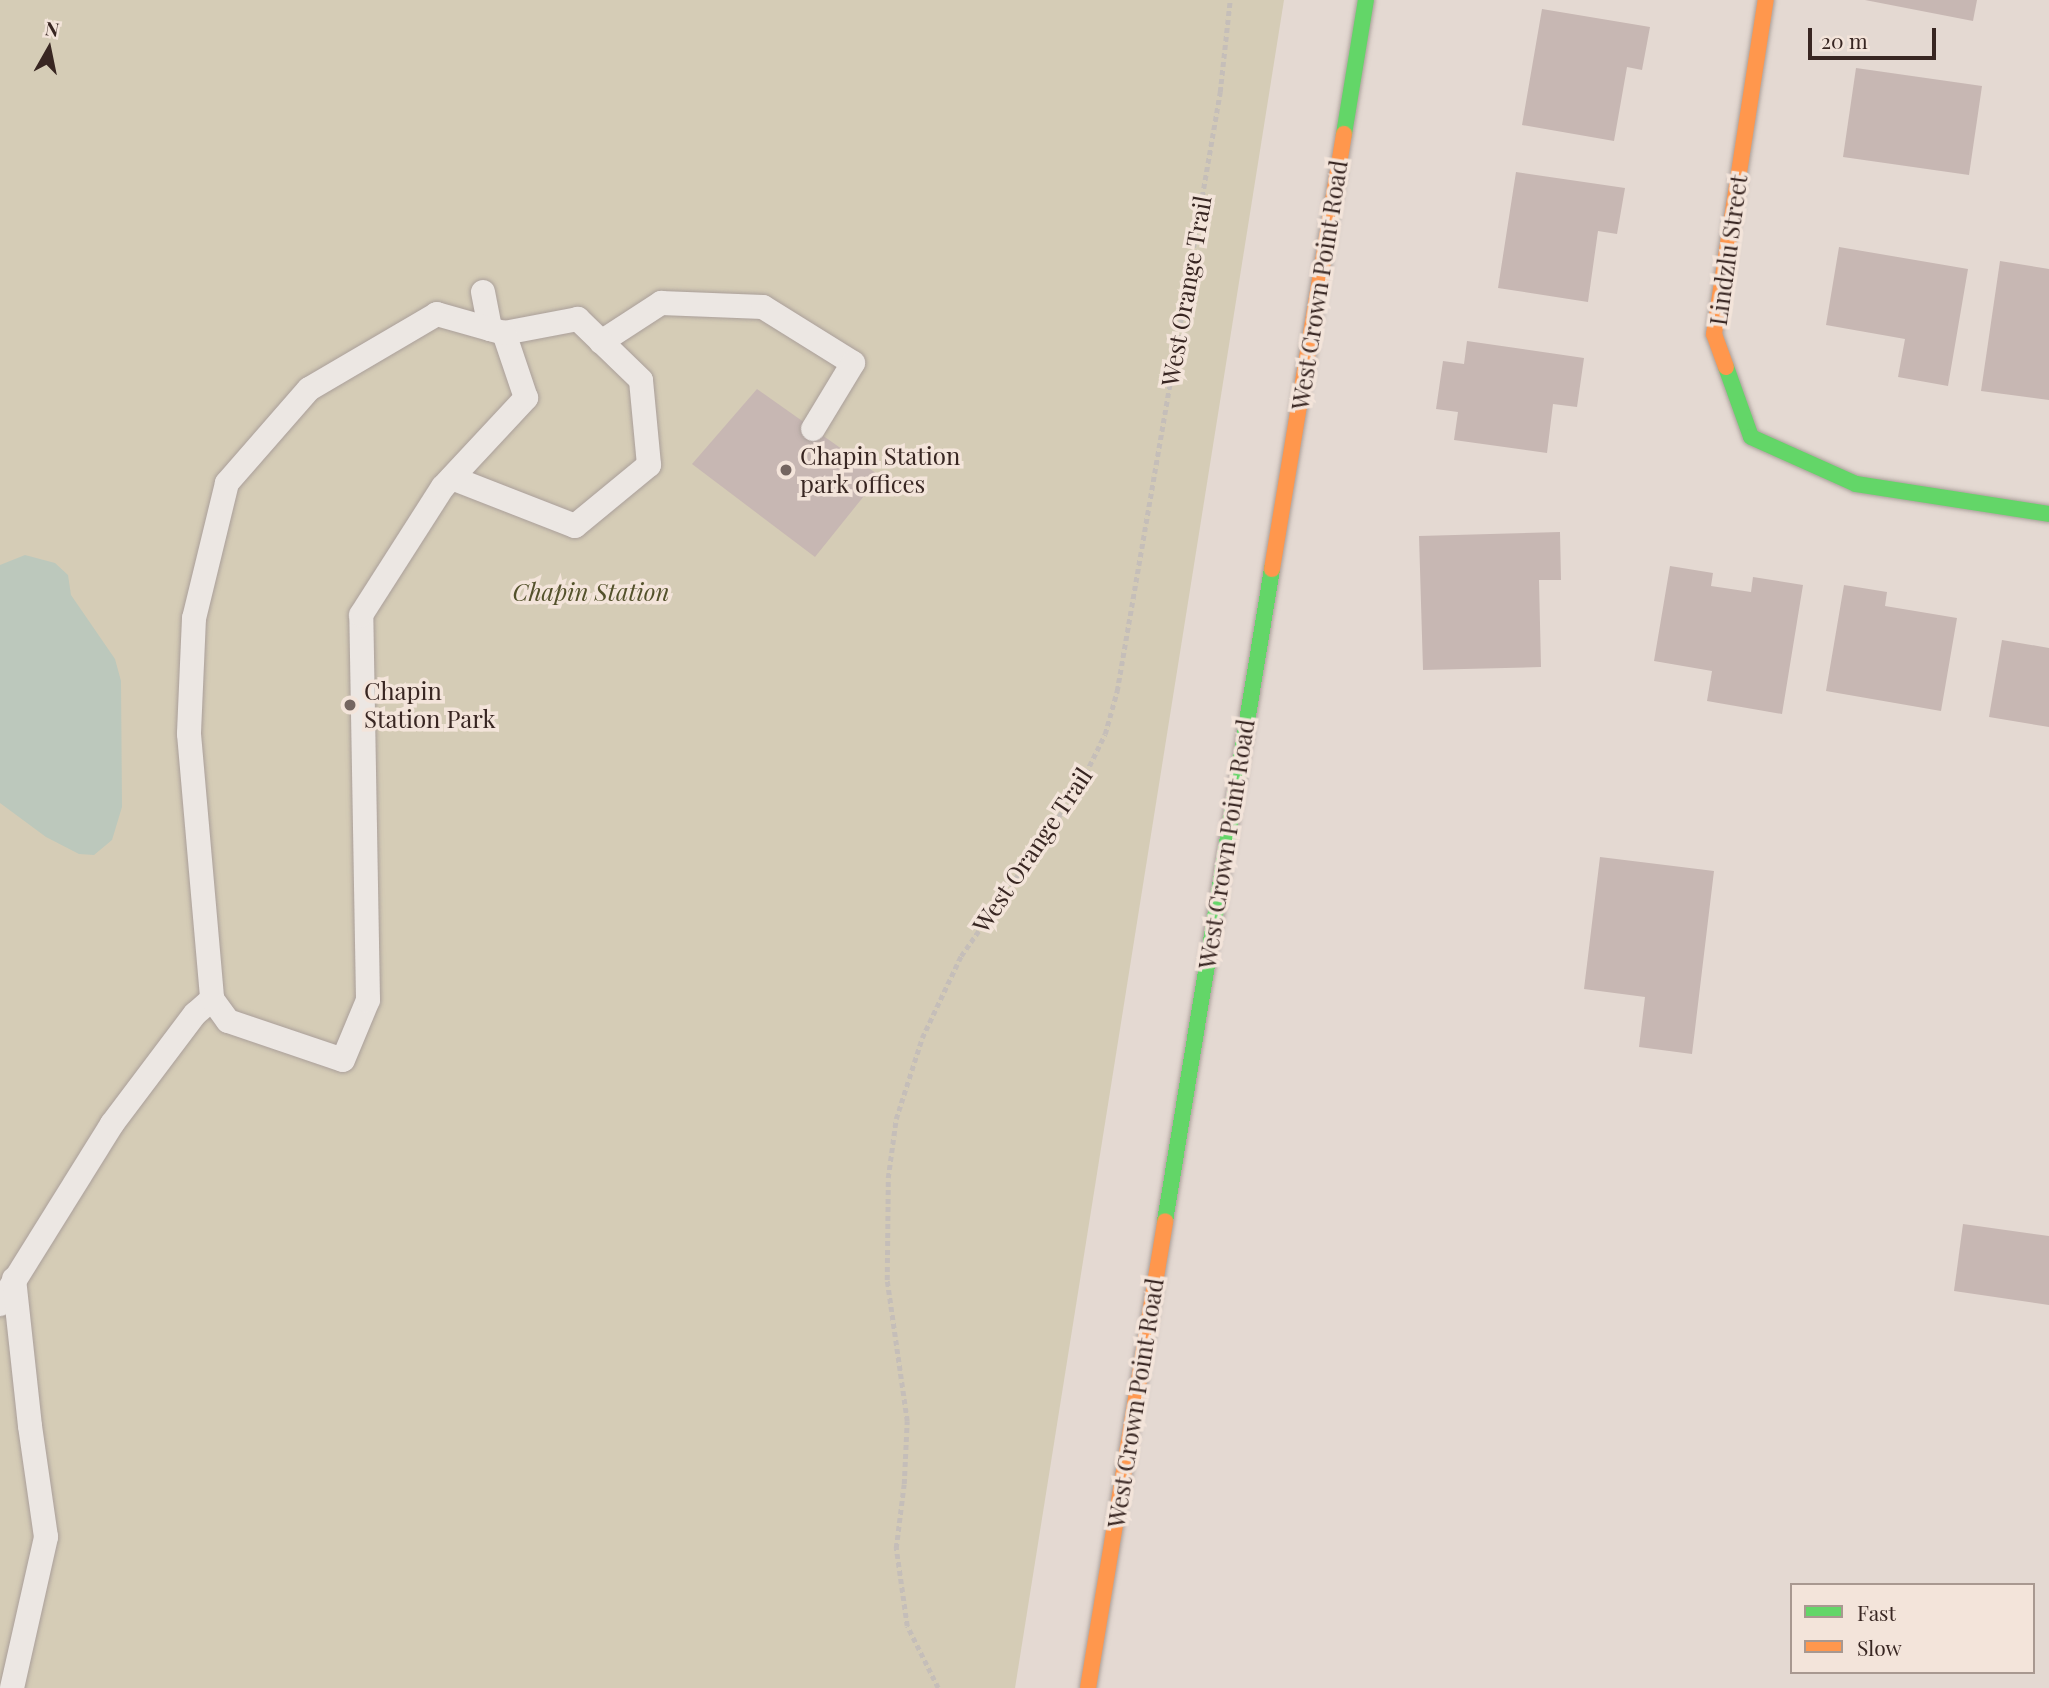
<!DOCTYPE html>
<html>
<head>
<meta charset="utf-8">
<style>
  body { margin:0 }
  #map { position:relative; width:2049px; height:1688px; overflow:hidden; background:#e4d9d2; font-family:"Playfair Display",serif }
  div>[style] { position:absolute }
  .green>* { inset:0; background:#d5ccb6 }
  .water>* { inset:0; background:#bcc8bc }
  .building>* { inset:0; background:#c7b7b3 }
  .path>* { height:4.5px; margin-top:-2.25px; transform-origin:0; background:repeating-linear-gradient(90deg,#c5beb9 0 5px,transparent 0 8.5px) }
  .roads { filter:drop-shadow(0 0 2px #aa9f9a) drop-shadow(0 0 2px #aa9f9a) }
  .lane>* { height:24px; margin:-12px; padding:0 12px; transform-origin:12px; border-radius:12px; background:#ece7e3 }
  .fast>* { height:16px; margin:-8px; padding:0 8px; transform-origin:8px; border-radius:8px; background:#63d668 }
  .slow>* { height:16px; margin:-8px; padding:0 8px; transform-origin:8px; border-radius:8px; background:#ff974d }
  .dots>* { width:19px; height:19px; translate:-50% -50%; box-sizing:border-box; border:4px solid #f3e4da; border-radius:50% }
  span { translate:-50% -50%; white-space:nowrap; text-align:center; line-height:1.15; -webkit-text-stroke:7px #f3e4da; paint-order:stroke }
  .street-label { font-size:24px; color:#382622 }
  .poi-label { font-size:24px; color:#382622 }
  .left { translate:0 -50%; text-align:left }
  .park-label { font-size:24px; color:#53512b; font-style:italic }
  .legend { position:absolute; left:1790px; top:1583px; width:245px; height:91px; box-sizing:border-box; background:#f3e4da; border:2px solid #a89890; margin:0; padding:9px 12px; list-style:none; font-size:21px; color:#382622 }
  .legend li { display:flex; align-items:center; gap:14px; height:35px }
  .legend b { width:35px; border:2px solid #a89890 }
  .north { position:absolute; left:14px; top:14px; width:70px; height:70px; -webkit-text-stroke:5px #f3e4da; paint-order:stroke; rotate:9deg; font-size:19px; font-weight:700; line-height:28px; text-align:center; color:#382622 }
  .north::after { content:''; display:block; margin:auto; width:24px; height:32px; background:#382622; clip-path:polygon(50% 0,100% 100%,50% 72%,0 100%) }
  .scale { position:absolute; left:1808px; top:28px; width:128px; height:32px; box-sizing:border-box; border:4px solid #382622; border-top:0; padding-left:9px; font-size:21px; line-height:24px; white-space:nowrap; color:#382622; -webkit-text-stroke:5px #f3e4da; paint-order:stroke }
</style>
</head>
<body>
<div id="map">
  <div class="green">
    <div style="clip-path:polygon(0 0,1284px 0,1015px 1688px,0 1688px)"></div>
  </div>
  <div class="water">
    <div style="clip-path:polygon(25px 555px,55px 563px,68px 575px,71px 595px,115px 659px,121px 681px,122px 807px,112px 840px,94px 855px,79px 854px,46px 837px,0 803px,0 565px)"></div>
  </div>
  <div class="building">
    <div style="clip-path:polygon(1865px 0,1977px 0,1973px 21px)"></div>
    <div style="clip-path:polygon(1542px 9px,1650px 27px,1642px 70px,1627px 67px,1614px 141px,1522px 125px)"></div>
    <div style="clip-path:polygon(1856px 68px,1982px 86px,1969px 175px,1843px 157px)"></div>
    <div style="clip-path:polygon(1516px 172px,1625px 188px,1617px 234px,1598px 231px,1588px 302px,1498px 288px)"></div>
    <div style="clip-path:polygon(1839px 247px,1968px 269px,1948px 386px,1898px 377px,1905px 339px,1826px 325px)"></div>
    <div style="clip-path:polygon(2000px 261px,2049px 269px,2049px 400px,1981px 391px)"></div>
    <div style="clip-path:polygon(1467px 341px,1584px 358px,1577px 407px,1553px 404px,1547px 453px,1454px 440px,1458px 412px,1436px 409px,1443px 361px,1464px 364px)"></div>
    <div style="clip-path:polygon(757px 389px,880px 476px,815px 557px,692px 464px)"></div>
    <div style="clip-path:polygon(1560px 532px,1561px 580px,1539px 580px,1541px 667px,1423px 670px,1419px 536px)"></div>
    <div style="clip-path:polygon(1670px 566px,1713px 573px,1711px 586px,1751px 592px,1753px 577px,1803px 585px,1782px 714px,1707px 701px,1712px 671px,1654px 661px)"></div>
    <div style="clip-path:polygon(1844px 585px,1887px 592px,1885px 606px,1957px 618px,1941px 711px,1826px 691px)"></div>
    <div style="clip-path:polygon(2002px 640px,2049px 648px,2049px 727px,1989px 717px)"></div>
    <div style="clip-path:polygon(1600px 857px,1714px 871px,1692px 1054px,1639px 1047px,1645px 997px,1584px 989px)"></div>
    <div style="clip-path:polygon(1963px 1224px,2049px 1236px,2049px 1305px,1954px 1291px)"></div>
  </div>
  <div class="path">
    <div style="left:938px;top:1688px;width:69px;rotate:-116.6deg"></div>
    <div style="left:907px;top:1626px;width:79px;rotate:-98deg"></div>
    <div style="left:896px;top:1548px;width:64px;rotate:-82.9deg"></div>
    <div style="left:904px;top:1484px;width:63px;rotate:-87.3deg"></div>
    <div style="left:907px;top:1421px;width:142px;rotate:-98.1deg"></div>
    <div style="left:887px;top:1280px;width:102px;rotate:-89.4deg"></div>
    <div style="left:888px;top:1178px;width:60px;rotate:-82.3deg"></div>
    <div style="left:896px;top:1119px;width:85px;rotate:-72.2deg"></div>
    <div style="left:922px;top:1038px;width:91px;rotate:-64.6deg"></div>
    <div style="left:961px;top:956px;width:204px;rotate:-55deg"></div>
    <div style="left:1078px;top:789px;width:61px;rotate:-63.9deg"></div>
    <div style="left:1105px;top:734px;width:45px;rotate:-74.4deg"></div>
    <div style="left:1117px;top:691px;width:608px;rotate:-80.24deg"></div>
    <div style="left:1220px;top:92px;width:93px;rotate:-83.8deg"></div>
  </div>
  <div class="roads">
    <div class="lane">
      <div style="left:483px;top:292px;width:38px;rotate:79deg"></div>
      <div style="left:601px;top:342px;width:72px;rotate:-33deg"></div>
      <div style="left:661px;top:303px;width:102px;rotate:2.2deg"></div>
      <div style="left:763px;top:307px;width:106px;rotate:31.9deg"></div>
      <div style="left:853px;top:363px;width:77px;rotate:121.2deg"></div>
      <div style="left:452px;top:478px;width:132px;rotate:21.3deg"></div>
      <div style="left:575px;top:526px;width:96px;rotate:-39.5deg"></div>
      <div style="left:649px;top:465px;width:85px;rotate:-95.4deg"></div>
      <div style="left:641px;top:380px;width:88px;rotate:-135.9deg"></div>
      <div style="left:578px;top:319px;width:75px;rotate:169.3deg"></div>
      <div style="left:0;top:1304px;width:212px;rotate:-58.1deg"></div>
      <div style="left:112px;top:1124px;width:138px;rotate:-53deg"></div>
      <div style="left:195px;top:1014px;width:23px;rotate:-41deg"></div>
      <div style="left:212px;top:999px;width:27px;rotate:54deg"></div>
      <div style="left:228px;top:1021px;width:121px;rotate:18.7deg"></div>
      <div style="left:343px;top:1060px;width:65px;rotate:-67.4deg"></div>
      <div style="left:368px;top:1000px;width:385px;rotate:-91deg"></div>
      <div style="left:361px;top:615px;width:152px;rotate:-57.4deg"></div>
      <div style="left:443px;top:487px;width:122px;rotate:-47deg"></div>
      <div style="left:526px;top:398px;width:69px;rotate:-108.7deg"></div>
      <div style="left:504px;top:333px;width:70px;rotate:-164.2deg"></div>
      <div style="left:437px;top:314px;width:148px;rotate:149.6deg"></div>
      <div style="left:309px;top:389px;width:125px;rotate:131.1deg"></div>
      <div style="left:227px;top:483px;width:139px;rotate:103.7deg"></div>
      <div style="left:194px;top:618px;width:116px;rotate:92.5deg"></div>
      <div style="left:189px;top:734px;width:266px;rotate:85deg"></div>
      <div style="left:12px;top:1688px;width:155px;rotate:-77.3deg"></div>
      <div style="left:46px;top:1537px;width:112px;rotate:-98.2deg"></div>
      <div style="left:30px;top:1426px;width:148px;rotate:-96.2deg"></div>
    </div>
    <div class="fast">
      <div style="left:1344px;top:134px;width:136px;rotate:-80.7deg"></div>
      <div style="left:1726px;top:367px;width:74px;rotate:70.3deg"></div>
      <div style="left:1751px;top:437px;width:115px;rotate:24.1deg"></div>
      <div style="left:1856px;top:484px;width:195px;rotate:8.8deg"></div>
      <div style="left:1165px;top:1221px;width:661px;rotate:-80.68deg"></div>
    </div>
    <div class="slow">
      <div style="left:1726px;top:367px;width:35px;rotate:-110deg"></div>
      <div style="left:1714px;top:334px;width:338px;rotate:-81.2deg"></div>
      <div style="left:1272px;top:569px;width:441px;rotate:-80.6deg"></div>
      <div style="left:1088px;top:1688px;width:473px;rotate:-80.6deg"></div>
    </div>
  </div>
  <div class="dots">
    <div style="left:786px;top:470px;background:#746560"></div>
    <div style="left:350px;top:705px;background:#746560"></div>
  </div>
  <div class="street-label">
    <span style="left:1728px;top:250px;rotate:-82deg">Lindzlu Street</span>
    <span style="left:1319px;top:285px;rotate:-81deg">West Crown Point Road</span>
    <span style="left:1186px;top:291px;rotate:-80deg">West Orange Trail</span>
    <span style="left:1226px;top:844px;rotate:-81deg">West Crown Point Road</span>
    <span style="left:1032px;top:850px;rotate:-56deg">West Orange Trail</span>
    <span style="left:1135px;top:1403px;rotate:-81deg">West Crown Point Road</span>
  </div>
  <div class="poi-label">
    <span class="left" style="left:800px;top:470px">Chapin Station<br>park offices</span>
    <span class="left" style="left:364px;top:705px">Chapin<br>Station Park</span>
  </div>
  <div class="park-label">
    <span style="left:591px;top:592px">Chapin Station</span>
  </div>
  <ul class="legend">
  <li><b style="height:9px;background:#63d668"></b>Fast</li>
  <li><b style="height:9px;background:#ff974d"></b>Slow</li>
  </ul>
  <div class="north">N</div>
  <div class="scale">20 m</div>
</div>
</body>
</html>
